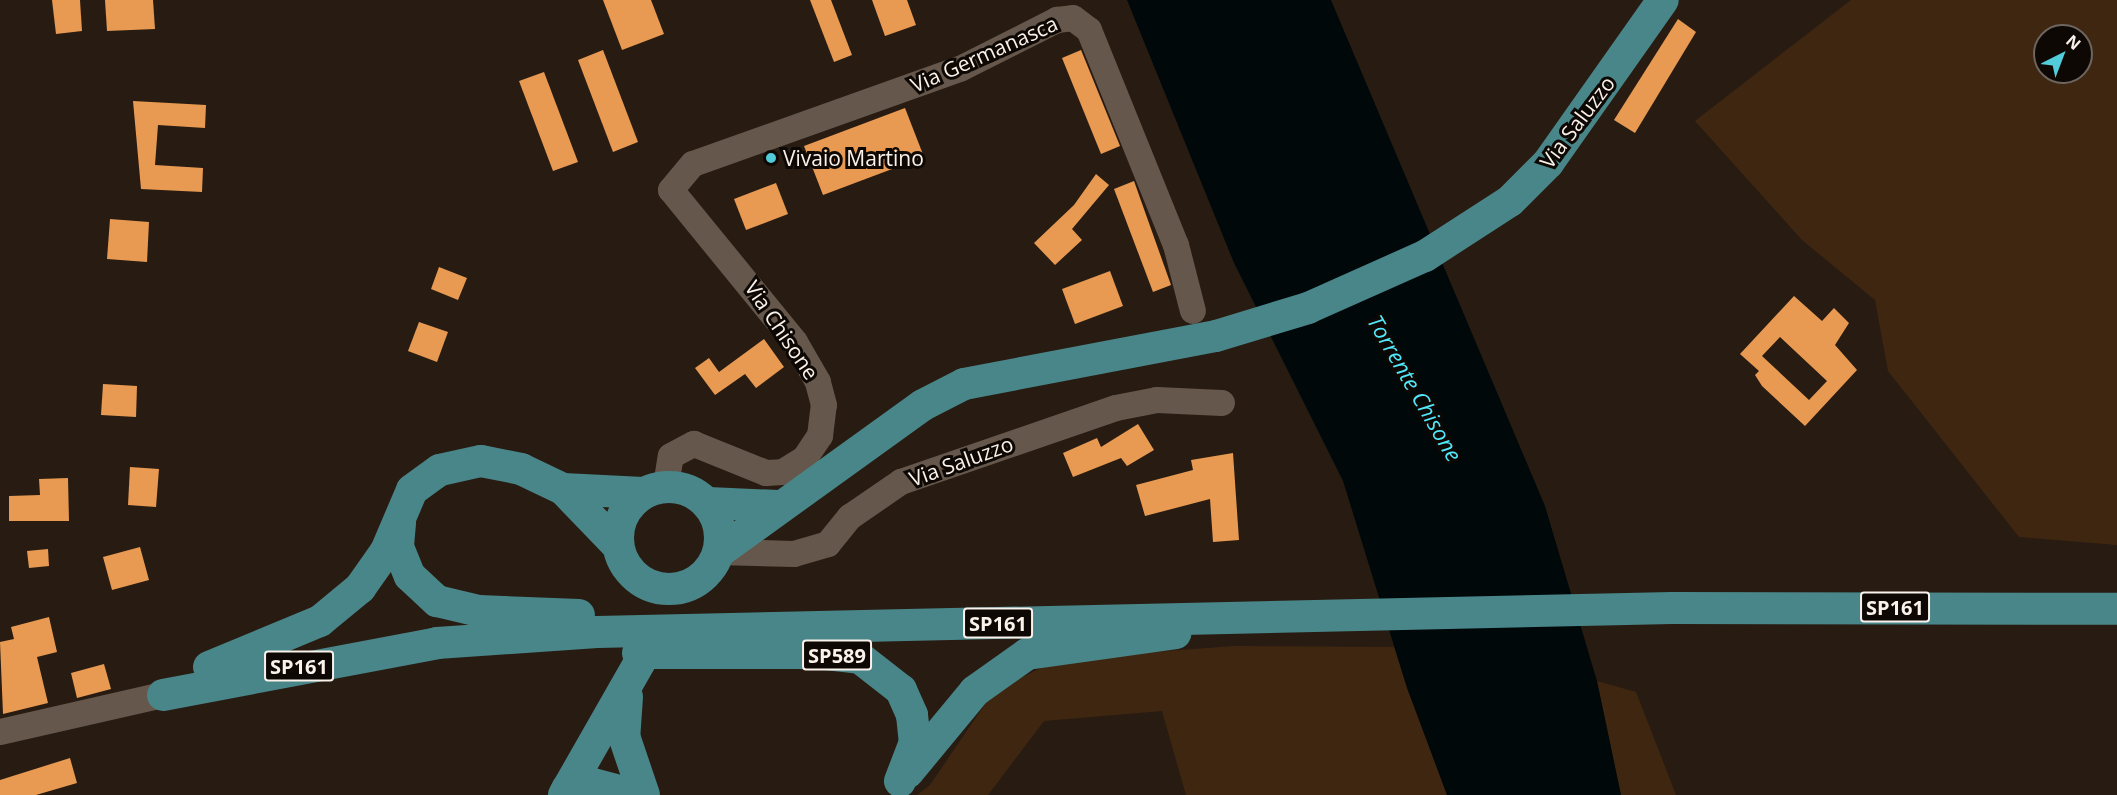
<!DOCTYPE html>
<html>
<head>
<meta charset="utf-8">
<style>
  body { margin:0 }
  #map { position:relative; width:2117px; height:795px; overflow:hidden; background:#281c12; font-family:"Open Sans",sans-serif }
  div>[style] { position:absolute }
  .green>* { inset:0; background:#3f2610 }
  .water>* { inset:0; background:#00080a }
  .building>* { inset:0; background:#e99a52 }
  .minor>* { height:26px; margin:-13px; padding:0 13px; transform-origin:13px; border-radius:13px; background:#65574b }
  .major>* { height:32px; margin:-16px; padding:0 16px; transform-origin:16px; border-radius:16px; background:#498689 }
  .major>.ring { margin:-16px; padding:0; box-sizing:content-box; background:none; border:32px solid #498689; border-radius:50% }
  .dots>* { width:16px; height:16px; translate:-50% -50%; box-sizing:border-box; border:3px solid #0d0804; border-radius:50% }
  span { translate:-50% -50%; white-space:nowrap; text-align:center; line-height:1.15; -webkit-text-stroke:6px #0d0804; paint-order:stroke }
  .shield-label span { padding:2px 4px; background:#0d0804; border:2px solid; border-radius:4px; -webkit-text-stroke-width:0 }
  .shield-label { font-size:20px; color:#faf1ea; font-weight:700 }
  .street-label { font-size:21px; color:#faf1ea }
  .poi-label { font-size:21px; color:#faf1ea }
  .left { translate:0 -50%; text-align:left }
  .water-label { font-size:22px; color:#50e8fa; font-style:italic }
  .north { position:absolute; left:2033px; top:24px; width:60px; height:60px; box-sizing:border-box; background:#0d0804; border:2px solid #6c6560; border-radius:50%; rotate:42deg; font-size:16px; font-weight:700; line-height:24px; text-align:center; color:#faf1ea }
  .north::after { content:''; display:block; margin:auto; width:21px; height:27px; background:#52cbda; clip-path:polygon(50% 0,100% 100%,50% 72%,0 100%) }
</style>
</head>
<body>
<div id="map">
  <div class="green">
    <div style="clip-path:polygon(evenodd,1851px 0,2117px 0,2117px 545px,2019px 537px,1888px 371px,1875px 300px,1802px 240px,1695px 121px,1851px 0,2045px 36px,2081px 36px,2081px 72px,2045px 72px,2045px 36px)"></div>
    <div style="clip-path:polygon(1234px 646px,1394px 647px,1447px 795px,1186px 795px,1162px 711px,1044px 721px,988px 795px,917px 795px,930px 785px,994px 691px,1059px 659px)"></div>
    <div style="clip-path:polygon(1597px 681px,1636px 692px,1676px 795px,1621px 795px)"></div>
  </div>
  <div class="water">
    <div style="clip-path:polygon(1127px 0,1331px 0,1545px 506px,1597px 681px,1621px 795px,1447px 795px,1407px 688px,1343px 481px,1234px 263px)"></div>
  </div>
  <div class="building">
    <div style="clip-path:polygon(52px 0,80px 0,82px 31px,56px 34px)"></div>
    <div style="clip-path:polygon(105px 0,153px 0,155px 29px,107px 31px)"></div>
    <div style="clip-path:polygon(603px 0,651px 0,664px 34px,622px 50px)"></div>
    <div style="clip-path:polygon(810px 0,831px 0,852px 55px,834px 62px)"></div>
    <div style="clip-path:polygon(872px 0,907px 0,916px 25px,885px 36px)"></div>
    <div style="clip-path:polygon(1678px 19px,1696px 32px,1635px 133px,1614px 120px)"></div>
    <div style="clip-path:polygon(603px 50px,638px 142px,613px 152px,578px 60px)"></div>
    <div style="clip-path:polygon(1081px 50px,1120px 146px,1101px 154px,1062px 58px)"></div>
    <div style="clip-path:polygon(544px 72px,578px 162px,553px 171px,519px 81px)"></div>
    <div style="clip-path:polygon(133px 101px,206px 105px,205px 128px,158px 125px,155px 165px,203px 168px,202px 192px,141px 189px)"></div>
    <div style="clip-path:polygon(905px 108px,924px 157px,823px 195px,804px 146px)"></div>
    <div style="clip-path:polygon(1096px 174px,1109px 185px,1072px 229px,1082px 240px,1055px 265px,1034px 243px,1074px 205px)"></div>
    <div style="clip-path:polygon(1134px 181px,1171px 285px,1153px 292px,1114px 189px)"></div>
    <div style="clip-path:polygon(776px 183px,788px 214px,746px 230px,734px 199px)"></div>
    <div style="clip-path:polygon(110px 219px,149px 222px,147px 262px,107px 259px)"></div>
    <div style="clip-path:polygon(439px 267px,467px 278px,458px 300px,431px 289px)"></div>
    <div style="clip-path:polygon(1110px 271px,1123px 306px,1075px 324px,1062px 289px)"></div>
    <div style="clip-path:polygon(evenodd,1794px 296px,1822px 321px,1834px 308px,1849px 323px,1835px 345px,1857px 370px,1805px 426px,1762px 386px,1755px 375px,1759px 371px,1740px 354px,1794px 296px,1780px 337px,1827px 381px,1809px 400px,1762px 356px,1780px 337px)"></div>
    <div style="clip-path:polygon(419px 322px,448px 332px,437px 362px,408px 351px)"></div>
    <div style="clip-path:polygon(764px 339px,784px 367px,756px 388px,745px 374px,715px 395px,695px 368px,709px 358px,719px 372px)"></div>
    <div style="clip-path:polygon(103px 384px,137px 386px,136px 417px,101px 415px)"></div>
    <div style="clip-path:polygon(1138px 424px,1154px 450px,1127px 466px,1121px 458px,1073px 477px,1063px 453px,1097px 438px,1101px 447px)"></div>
    <div style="clip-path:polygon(1233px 453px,1239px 540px,1213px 542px,1210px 499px,1145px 516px,1136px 485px,1193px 470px,1191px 460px)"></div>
    <div style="clip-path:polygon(130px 467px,159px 469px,156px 507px,128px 505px)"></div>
    <div style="clip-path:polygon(68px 478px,69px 521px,9px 521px,9px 496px,40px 495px,39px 479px)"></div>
    <div style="clip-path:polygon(140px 547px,149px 580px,112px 590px,103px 557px)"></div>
    <div style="clip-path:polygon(48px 549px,49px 566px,29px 568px,27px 551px)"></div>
    <div style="clip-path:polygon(49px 617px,57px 652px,37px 657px,48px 703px,3px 714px,0 642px,14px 639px,11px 627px)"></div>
    <div style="clip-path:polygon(104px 664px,111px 689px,77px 698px,71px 673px)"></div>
    <div style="clip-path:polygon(70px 758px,77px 783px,36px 795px,0 795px,0 780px)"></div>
  </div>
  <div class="minor">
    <div style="left:666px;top:486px;width:30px;rotate:-81deg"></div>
    <div style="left:671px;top:456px;width:26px;rotate:-28deg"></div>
    <div style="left:694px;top:444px;width:78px;rotate:21.9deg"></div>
    <div style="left:766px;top:473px;width:17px;rotate:-3deg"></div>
    <div style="left:783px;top:472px;width:26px;rotate:-32deg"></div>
    <div style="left:805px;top:458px;width:27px;rotate:-56deg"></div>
    <div style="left:820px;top:436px;width:31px;rotate:-83deg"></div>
    <div style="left:824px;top:405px;width:24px;rotate:-105deg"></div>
    <div style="left:818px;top:382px;width:46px;rotate:-119.9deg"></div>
    <div style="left:795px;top:342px;width:196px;rotate:-129.2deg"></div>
    <div style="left:671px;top:190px;width:34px;rotate:-50deg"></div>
    <div style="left:693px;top:164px;width:283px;rotate:-19.6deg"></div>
    <div style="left:960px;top:69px;width:109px;rotate:-26.8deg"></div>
    <div style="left:1057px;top:20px;width:16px;rotate:-7deg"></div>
    <div style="left:1073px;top:18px;width:20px;rotate:37deg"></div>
    <div style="left:1089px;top:30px;width:232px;rotate:68deg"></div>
    <div style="left:1176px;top:245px;width:68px;rotate:75.6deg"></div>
    <div style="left:719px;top:552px;width:75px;rotate:1.5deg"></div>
    <div style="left:794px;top:554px;width:35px;rotate:-16deg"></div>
    <div style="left:828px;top:544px;width:35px;rotate:-51deg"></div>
    <div style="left:850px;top:517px;width:62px;rotate:-34.5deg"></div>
    <div style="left:901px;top:482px;width:227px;rotate:-19deg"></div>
    <div style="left:1116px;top:408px;width:42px;rotate:-11deg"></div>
    <div style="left:1157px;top:400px;width:65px;rotate:2.6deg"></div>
    <div style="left:0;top:732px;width:167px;rotate:-12.8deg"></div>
  </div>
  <div class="major">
    <div class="ring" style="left:618px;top:487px;width:70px;height:70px"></div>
    <div style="left:563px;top:489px;width:80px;rotate:2.9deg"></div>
    <div style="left:708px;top:503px;width:70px;rotate:2.5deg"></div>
    <div style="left:400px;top:523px;width:24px;rotate:95deg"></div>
    <div style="left:398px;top:547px;width:31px;rotate:68deg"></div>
    <div style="left:410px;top:576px;width:37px;rotate:43deg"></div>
    <div style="left:437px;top:601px;width:43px;rotate:13.4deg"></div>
    <div style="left:479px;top:611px;width:100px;rotate:2.3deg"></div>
    <div style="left:719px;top:552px;width:251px;rotate:-35.8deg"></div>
    <div style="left:923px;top:405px;width:46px;rotate:-27.1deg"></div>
    <div style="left:964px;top:384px;width:257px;rotate:-10.8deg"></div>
    <div style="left:1216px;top:336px;width:96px;rotate:-16.9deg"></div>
    <div style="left:1308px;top:308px;width:128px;rotate:-24deg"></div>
    <div style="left:1425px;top:256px;width:101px;rotate:-32.9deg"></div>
    <div style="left:1510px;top:201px;width:54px;rotate:-45deg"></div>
    <div style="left:1548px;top:163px;width:199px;rotate:-54.8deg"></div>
    <div style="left:638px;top:653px;width:179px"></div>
    <div style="left:817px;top:653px;width:43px;rotate:6.6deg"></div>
    <div style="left:860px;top:658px;width:52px;rotate:38deg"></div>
    <div style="left:901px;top:690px;width:27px;rotate:66deg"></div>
    <div style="left:912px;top:715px;width:27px;rotate:84deg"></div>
    <div style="left:915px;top:742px;width:42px;rotate:111deg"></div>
    <div style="left:209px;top:667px;width:120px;rotate:-22.5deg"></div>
    <div style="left:320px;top:621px;width:52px;rotate:-39.5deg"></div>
    <div style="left:360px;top:588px;width:45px;rotate:-54.9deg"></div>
    <div style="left:386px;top:551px;width:66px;rotate:-66.9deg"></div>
    <div style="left:412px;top:490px;width:34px;rotate:-36deg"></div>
    <div style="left:440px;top:470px;width:42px;rotate:-12.4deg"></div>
    <div style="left:481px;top:461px;width:41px;rotate:11.3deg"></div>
    <div style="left:521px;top:469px;width:47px;rotate:25.5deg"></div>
    <div style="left:563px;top:489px;width:79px;rotate:46deg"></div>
    <div style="left:163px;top:695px;width:279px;rotate:-10.7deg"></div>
    <div style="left:437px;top:643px;width:160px;rotate:-3.9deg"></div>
    <div style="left:597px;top:632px;width:1075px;rotate:-1.28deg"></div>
    <div style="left:1672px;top:608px;width:445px;rotate:0.1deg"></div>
    <div style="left:627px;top:697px;width:39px;rotate:94deg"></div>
    <div style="left:624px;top:736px;width:62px;rotate:71.3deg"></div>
    <div style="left:908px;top:772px;width:105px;rotate:-50.4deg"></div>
    <div style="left:975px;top:691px;width:64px;rotate:-35.4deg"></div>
    <div style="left:1027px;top:654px;width:150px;rotate:-8deg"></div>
    <div style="left:567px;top:789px;width:26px;rotate:-11deg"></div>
    <div style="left:593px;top:784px;width:43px;rotate:14.7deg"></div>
    <div style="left:564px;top:795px;width:182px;rotate:-60.3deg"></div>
  </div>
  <div class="dots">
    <div style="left:771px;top:158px;background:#52cbda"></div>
  </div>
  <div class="shield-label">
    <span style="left:1895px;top:607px">SP161</span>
    <span style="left:998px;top:623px">SP161</span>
    <span style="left:837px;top:655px">SP589</span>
    <span style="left:299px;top:666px">SP161</span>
  </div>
  <div class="street-label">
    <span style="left:984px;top:54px;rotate:-24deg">Via Germanasca</span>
    <span style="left:1577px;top:122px;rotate:-53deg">Via Saluzzo</span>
    <span style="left:782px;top:330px;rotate:56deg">Via Chisone</span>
    <span style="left:961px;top:461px;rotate:-20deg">Via Saluzzo</span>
  </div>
  <div class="poi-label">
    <span class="left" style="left:783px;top:158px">Vivaio Martino</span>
  </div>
  <div class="water-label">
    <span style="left:1415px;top:388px;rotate:60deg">Torrente Chisone</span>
  </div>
  <div class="north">N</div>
</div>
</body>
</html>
